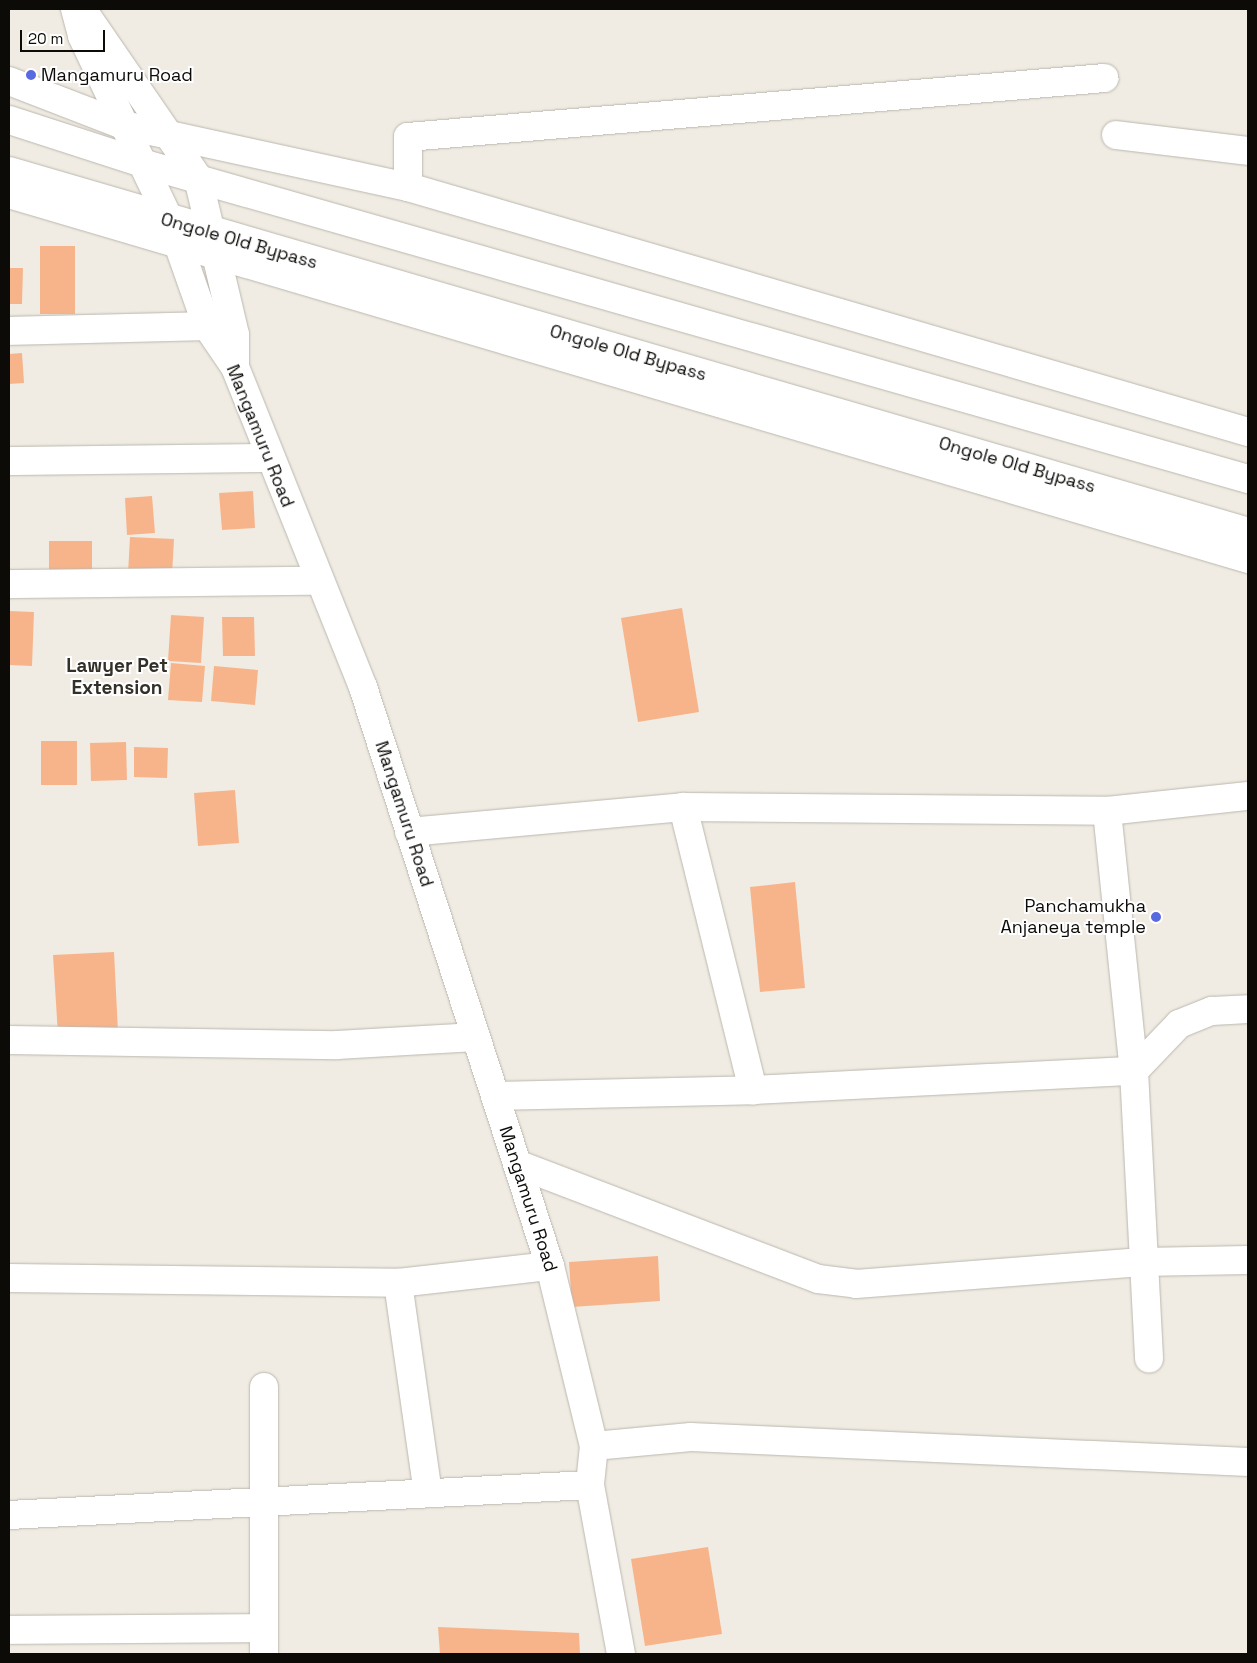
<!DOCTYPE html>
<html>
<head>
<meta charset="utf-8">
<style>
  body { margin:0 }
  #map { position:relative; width:1257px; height:1663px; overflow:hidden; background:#f0ece3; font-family:"Space Grotesk",sans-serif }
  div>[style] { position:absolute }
  .building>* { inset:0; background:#f7b48a }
  .roads { filter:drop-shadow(0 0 1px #bbb7ae) drop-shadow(0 0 1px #bbb7ae) }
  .street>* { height:28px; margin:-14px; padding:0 14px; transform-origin:14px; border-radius:14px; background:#fff }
  .secondary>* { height:28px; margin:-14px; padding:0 14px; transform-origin:14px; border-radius:14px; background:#fff }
  .primary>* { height:28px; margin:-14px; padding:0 14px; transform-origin:14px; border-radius:14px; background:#fff }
  .dots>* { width:14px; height:14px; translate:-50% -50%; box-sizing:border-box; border:2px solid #fff; border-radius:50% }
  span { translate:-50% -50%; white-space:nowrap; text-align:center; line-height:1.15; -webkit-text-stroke:4px #fff; paint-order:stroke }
  .poi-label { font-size:18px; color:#0c0b08 }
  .left { translate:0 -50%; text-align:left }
  .right { translate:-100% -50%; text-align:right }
  .street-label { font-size:18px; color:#0c0b08 }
  .neighbourhood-label { font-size:19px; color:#333029; font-weight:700 }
  .frame { position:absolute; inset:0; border:10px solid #0c0b08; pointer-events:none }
  .scale { position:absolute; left:20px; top:30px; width:85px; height:22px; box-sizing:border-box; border:2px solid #0c0b08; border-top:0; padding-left:6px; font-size:15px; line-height:18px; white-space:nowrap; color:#0c0b08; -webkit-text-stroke:4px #fff; paint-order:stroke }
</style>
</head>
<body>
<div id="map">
  <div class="building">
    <div style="clip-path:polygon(40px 246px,75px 246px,75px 314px,40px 314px)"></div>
    <div style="clip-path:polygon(9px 268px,23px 268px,22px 304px,9px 304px)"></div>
    <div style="clip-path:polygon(22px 353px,24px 383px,9px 384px,9px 354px)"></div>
    <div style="clip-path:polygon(253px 491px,255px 528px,222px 530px,219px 493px)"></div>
    <div style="clip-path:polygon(152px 496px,155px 533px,127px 535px,125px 498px)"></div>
    <div style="clip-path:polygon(130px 537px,174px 539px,172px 575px,128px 574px)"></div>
    <div style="clip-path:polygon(49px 541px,92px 541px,92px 573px,49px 573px)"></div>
    <div style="clip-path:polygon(682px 608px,699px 712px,638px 722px,621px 618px)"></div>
    <div style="clip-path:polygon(9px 611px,34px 612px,32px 666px,9px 665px)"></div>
    <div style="clip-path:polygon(171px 615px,204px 617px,201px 663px,168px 661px)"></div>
    <div style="clip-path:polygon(222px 617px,254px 617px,255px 656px,223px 656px)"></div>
    <div style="clip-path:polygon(171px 663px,205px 666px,202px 702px,168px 700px)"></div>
    <div style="clip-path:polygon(214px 666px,258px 670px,255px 705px,211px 701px)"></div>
    <div style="clip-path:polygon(41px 741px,77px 741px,77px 785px,41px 785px)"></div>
    <div style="clip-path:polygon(126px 742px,127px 780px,91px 781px,90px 743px)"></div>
    <div style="clip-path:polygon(134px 747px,168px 748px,167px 778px,134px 777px)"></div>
    <div style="clip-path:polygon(235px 790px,239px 843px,198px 846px,194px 793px)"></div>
    <div style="clip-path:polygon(795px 882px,805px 988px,760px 992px,750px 887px)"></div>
    <div style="clip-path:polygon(114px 952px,118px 1032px,58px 1035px,53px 955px)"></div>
    <div style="clip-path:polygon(658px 1256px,660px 1301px,572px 1307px,569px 1262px)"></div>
    <div style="clip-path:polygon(708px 1547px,722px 1634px,645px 1646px,631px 1559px)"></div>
    <div style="clip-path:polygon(438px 1627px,579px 1633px,580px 1654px,440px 1654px)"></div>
  </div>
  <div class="roads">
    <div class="street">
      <div style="left:1116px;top:135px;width:133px;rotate:6.9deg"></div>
      <div style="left:408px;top:187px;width:50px;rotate:-90deg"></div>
      <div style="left:408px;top:137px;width:699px;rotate:-4.84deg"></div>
      <div style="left:9px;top:331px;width:198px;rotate:-1.4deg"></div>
      <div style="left:9px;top:461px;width:259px;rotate:-0.7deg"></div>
      <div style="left:9px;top:584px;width:310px;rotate:-0.6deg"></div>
      <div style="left:683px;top:807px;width:292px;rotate:76.1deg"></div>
      <div style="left:1107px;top:811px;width:261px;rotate:84.1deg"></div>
      <div style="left:1134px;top:1071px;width:288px;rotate:87deg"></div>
      <div style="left:409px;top:832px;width:275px;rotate:-5.2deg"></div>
      <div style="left:683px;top:807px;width:424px;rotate:0.5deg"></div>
      <div style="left:1107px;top:811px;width:142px;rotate:-6.1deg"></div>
      <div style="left:9px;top:1040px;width:328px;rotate:0.9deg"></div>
      <div style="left:337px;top:1045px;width:139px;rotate:-3.3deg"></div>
      <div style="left:495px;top:1096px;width:258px;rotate:-1.3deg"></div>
      <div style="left:753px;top:1090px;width:381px;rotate:-2.9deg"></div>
      <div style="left:1134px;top:1071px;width:65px;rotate:-46.2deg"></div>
      <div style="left:1179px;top:1024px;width:35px;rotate:-22deg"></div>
      <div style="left:1212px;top:1011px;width:36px;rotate:-3deg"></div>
      <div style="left:517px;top:1164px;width:322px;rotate:20.9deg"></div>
      <div style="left:818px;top:1279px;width:38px;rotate:7deg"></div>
      <div style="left:856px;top:1284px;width:287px;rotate:-4.4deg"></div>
      <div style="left:1142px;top:1262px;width:106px;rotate:-1.1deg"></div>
      <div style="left:9px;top:1278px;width:389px;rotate:0.7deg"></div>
      <div style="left:398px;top:1283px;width:153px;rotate:-6.4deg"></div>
      <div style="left:398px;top:1283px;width:212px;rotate:81.9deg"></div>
      <div style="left:264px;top:1387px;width:267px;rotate:90deg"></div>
      <div style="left:594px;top:1446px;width:97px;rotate:-5.3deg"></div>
      <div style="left:691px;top:1437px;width:558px;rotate:2.57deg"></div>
      <div style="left:9px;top:1515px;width:582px;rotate:-2.96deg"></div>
      <div style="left:9px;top:1630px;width:255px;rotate:-0.4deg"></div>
    </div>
    <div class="secondary">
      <div style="left:75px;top:9px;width:28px;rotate:75deg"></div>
      <div style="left:82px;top:36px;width:205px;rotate:64.6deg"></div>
      <div style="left:170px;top:221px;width:111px;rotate:70.6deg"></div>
      <div style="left:207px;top:326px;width:50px;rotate:55.7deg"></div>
      <div style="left:235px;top:367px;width:345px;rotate:68.2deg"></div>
      <div style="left:363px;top:687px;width:608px;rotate:72.1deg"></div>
      <div style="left:550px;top:1266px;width:185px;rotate:76.3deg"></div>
      <div style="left:594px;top:1446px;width:39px;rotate:96deg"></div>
      <div style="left:590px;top:1485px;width:172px;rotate:79.6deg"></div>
      <div style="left:82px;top:9px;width:205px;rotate:55.5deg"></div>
      <div style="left:198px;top:178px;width:161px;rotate:76.7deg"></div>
      <div style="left:235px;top:335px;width:32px;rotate:90deg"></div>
      <div style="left:9px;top:81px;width:122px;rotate:21.1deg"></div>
      <div style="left:123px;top:125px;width:292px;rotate:12.3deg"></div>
      <div style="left:408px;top:187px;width:875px;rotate:16.26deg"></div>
      <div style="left:9px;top:194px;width:1292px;rotate:16.41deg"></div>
    </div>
    <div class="primary">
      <div style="left:9px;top:120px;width:143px;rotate:17.9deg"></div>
      <div style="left:145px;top:164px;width:1147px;rotate:15.94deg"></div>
      <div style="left:9px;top:171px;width:1291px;rotate:16.24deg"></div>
    </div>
  </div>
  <div class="dots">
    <div style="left:31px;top:75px;background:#5969e0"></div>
    <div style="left:1156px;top:917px;background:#5969e0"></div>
  </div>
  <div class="poi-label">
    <span class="left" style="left:41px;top:75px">Mangamuru Road</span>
    <span class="right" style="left:1146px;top:917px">Panchamukha<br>Anjaneya temple</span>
  </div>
  <div class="street-label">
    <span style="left:239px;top:241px;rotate:16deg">Ongole Old Bypass</span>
    <span style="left:628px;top:353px;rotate:16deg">Ongole Old Bypass</span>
    <span style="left:260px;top:436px;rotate:68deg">Mangamuru Road</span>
    <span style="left:1017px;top:465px;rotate:16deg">Ongole Old Bypass</span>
    <span style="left:404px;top:814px;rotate:72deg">Mangamuru Road</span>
    <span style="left:528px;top:1199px;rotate:72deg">Mangamuru Road</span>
  </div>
  <div class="neighbourhood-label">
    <span style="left:117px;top:677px">Lawyer Pet<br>Extension</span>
  </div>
  <div class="frame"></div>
  <div class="scale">20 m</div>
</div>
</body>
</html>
